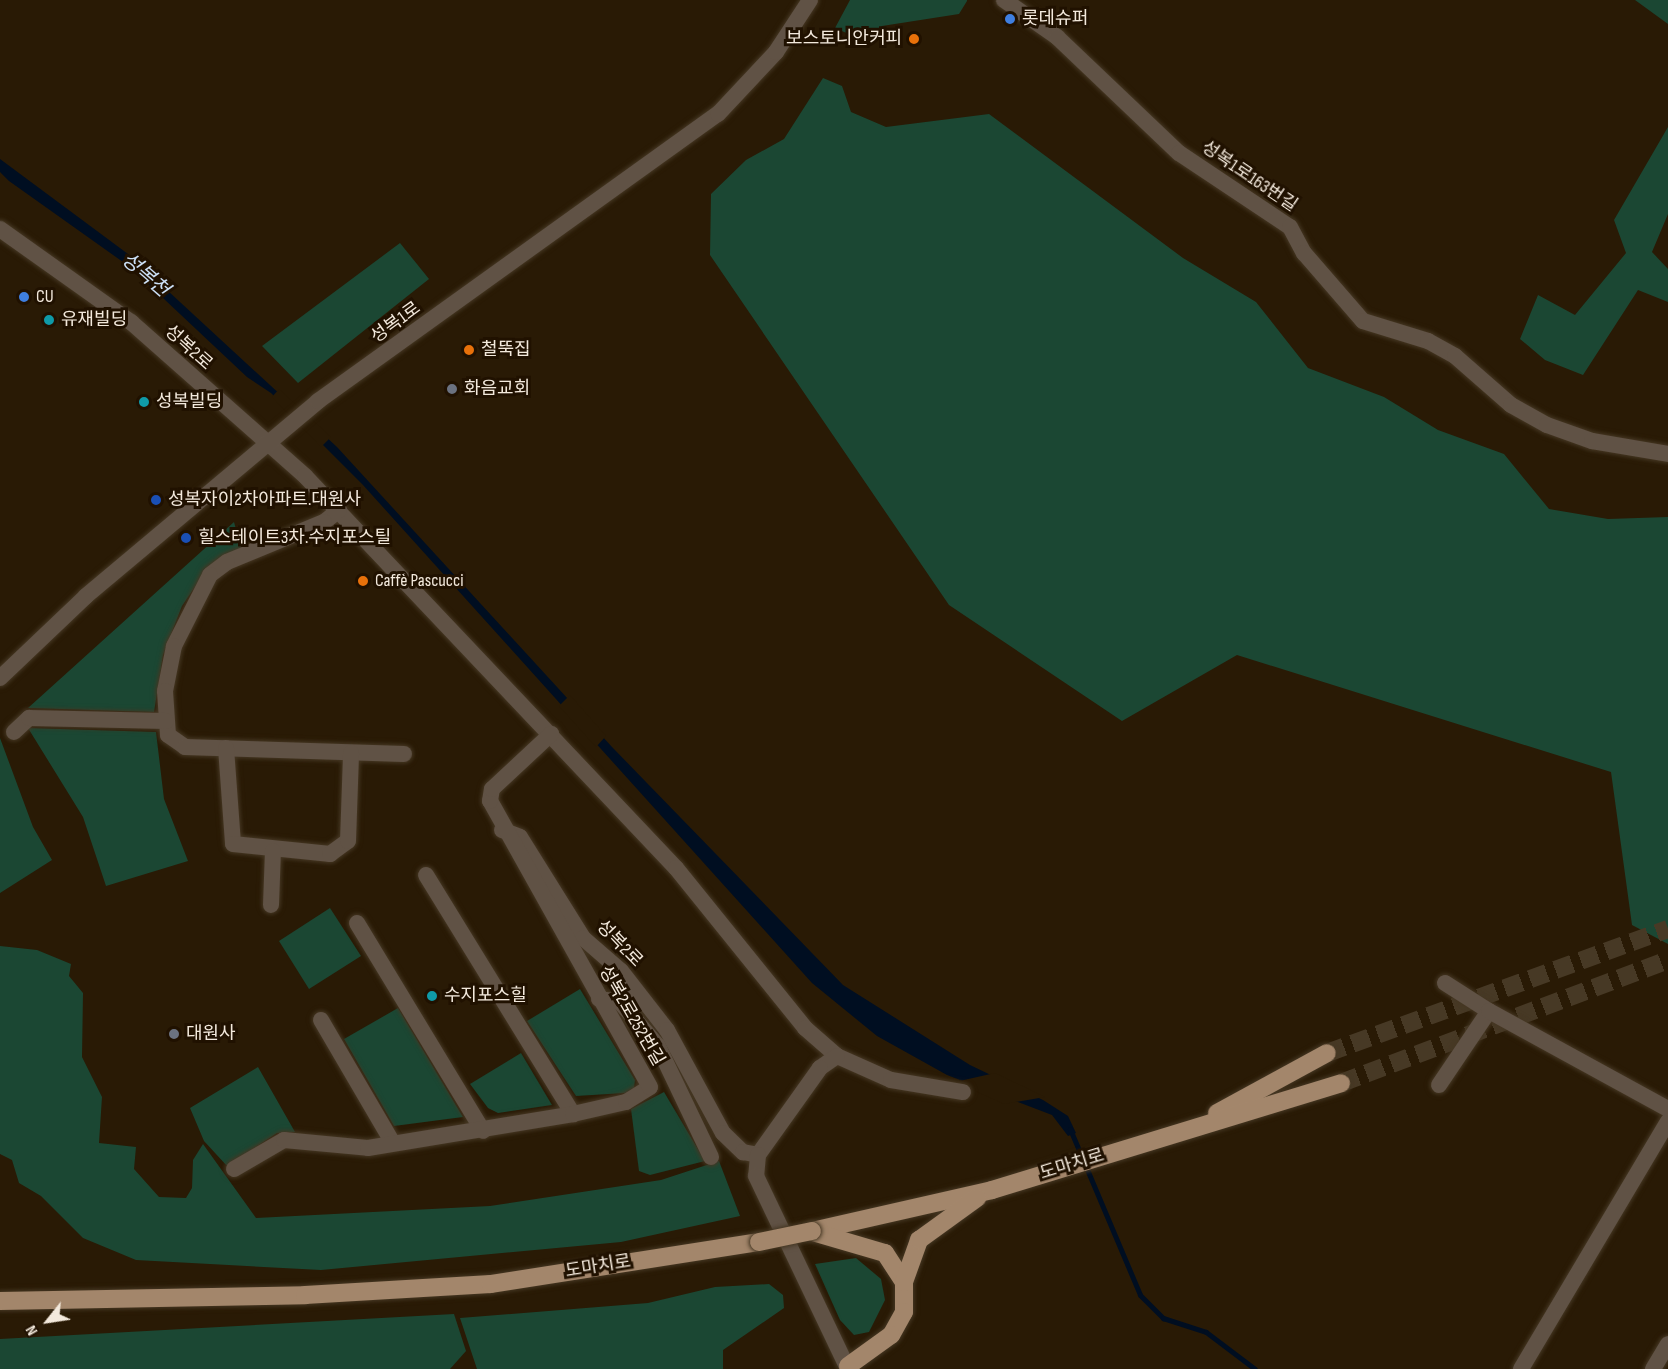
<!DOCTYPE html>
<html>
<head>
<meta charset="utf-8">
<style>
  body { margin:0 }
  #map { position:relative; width:1668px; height:1369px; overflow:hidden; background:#291a05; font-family:"Sofia Sans Condensed","Noto Sans KR",sans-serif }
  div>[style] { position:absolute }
  .green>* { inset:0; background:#1b4733 }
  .water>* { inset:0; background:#000e21 }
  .pier>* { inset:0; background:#291a05 }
  .stream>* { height:5px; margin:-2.5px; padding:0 2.5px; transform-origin:2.5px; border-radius:2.5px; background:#000e21 }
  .major-tunnel>* { height:18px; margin-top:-9px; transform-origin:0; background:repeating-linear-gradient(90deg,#473925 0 18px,transparent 0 27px) }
  .roads { filter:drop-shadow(0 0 2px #453723) drop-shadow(0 0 2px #453723) }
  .minor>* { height:16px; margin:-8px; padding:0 8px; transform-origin:8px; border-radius:8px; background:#605245 }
  .major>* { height:18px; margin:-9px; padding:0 9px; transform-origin:9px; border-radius:9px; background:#a3866b }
  .bridges { filter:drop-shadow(0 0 2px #453723) drop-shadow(0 0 2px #453723) }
  .major-bridge>* { height:18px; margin:-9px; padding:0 9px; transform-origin:9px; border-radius:9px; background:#a3866b }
  .dots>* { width:16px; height:16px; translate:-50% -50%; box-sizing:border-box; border:3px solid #201100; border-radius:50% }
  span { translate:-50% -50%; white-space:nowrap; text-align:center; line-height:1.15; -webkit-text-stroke:6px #201100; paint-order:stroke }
  .poi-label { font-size:18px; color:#f3e9dc }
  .left { translate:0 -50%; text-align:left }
  .right { translate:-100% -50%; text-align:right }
  .street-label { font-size:18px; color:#f3e9dc }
  .water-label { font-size:20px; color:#cce0f6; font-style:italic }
  .north { position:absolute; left:18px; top:1291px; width:60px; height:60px; -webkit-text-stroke:4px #201100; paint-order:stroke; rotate:240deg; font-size:16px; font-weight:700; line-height:24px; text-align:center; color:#f3e9dc }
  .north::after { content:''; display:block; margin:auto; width:21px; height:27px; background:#f3e9dc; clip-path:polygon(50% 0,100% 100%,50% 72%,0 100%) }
</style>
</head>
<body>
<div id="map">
  <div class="green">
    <div style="clip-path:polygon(850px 0,967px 0,967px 1px,959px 14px,882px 26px,867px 42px,835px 28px)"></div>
    <div style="clip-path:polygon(1635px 0,1668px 0,1668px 24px)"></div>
    <div style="clip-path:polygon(823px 78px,842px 86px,851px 112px,886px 127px,989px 114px,1183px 258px,1256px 302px,1308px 368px,1384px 397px,1438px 430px,1504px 454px,1549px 509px,1608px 519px,1668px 517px,1668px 944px,1632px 925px,1611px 772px,1237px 655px,1122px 721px,949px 605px,710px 255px,711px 194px,746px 160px,784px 139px)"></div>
    <div style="clip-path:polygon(1668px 127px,1668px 214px,1652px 252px,1668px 269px,1668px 302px,1638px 290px,1583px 375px,1545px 360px,1520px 339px,1538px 295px,1575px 315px,1626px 253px,1614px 220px)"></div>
    <div style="clip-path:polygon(400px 243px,429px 279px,298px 383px,262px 346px)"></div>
    <div style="clip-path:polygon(234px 522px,241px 547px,207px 569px,182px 606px,163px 655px,154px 712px,28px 708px)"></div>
    <div style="clip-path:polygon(28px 728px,156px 732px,164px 799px,188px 861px,106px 886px,83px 817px)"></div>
    <div style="clip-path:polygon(0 738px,33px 827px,52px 860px,0 893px)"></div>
    <div style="clip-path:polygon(330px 908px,361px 956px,309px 989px,279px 941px)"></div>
    <div style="clip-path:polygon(0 946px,37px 950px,71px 964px,69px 976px,83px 993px,82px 1057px,102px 1097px,99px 1143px,136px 1147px,134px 1169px,159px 1197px,186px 1198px,192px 1188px,193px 1160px,203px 1144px,256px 1218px,490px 1206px,661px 1180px,719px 1161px,740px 1216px,621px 1242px,321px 1270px,136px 1260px,83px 1238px,41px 1196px,19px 1183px,12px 1160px,0 1154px)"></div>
    <div style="clip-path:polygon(580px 989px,635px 1080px,634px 1088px,625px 1093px,576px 1096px,527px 1021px)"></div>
    <div style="clip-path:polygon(398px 1008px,463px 1117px,394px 1126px,344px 1039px)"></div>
    <div style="clip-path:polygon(521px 1053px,552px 1105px,498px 1113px,488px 1108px,470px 1084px)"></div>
    <div style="clip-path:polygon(258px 1067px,295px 1132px,277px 1133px,227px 1166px,204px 1141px,190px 1108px)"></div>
    <div style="clip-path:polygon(664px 1092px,705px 1161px,650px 1175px,639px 1171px,631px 1109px)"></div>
    <div style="clip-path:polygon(856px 1258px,881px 1279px,885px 1300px,869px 1332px,854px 1335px,840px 1320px,815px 1264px)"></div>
    <div style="clip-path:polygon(769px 1284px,783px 1295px,784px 1308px,723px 1350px,723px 1369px,477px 1369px,460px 1318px,648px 1303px,715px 1287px)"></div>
    <div style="clip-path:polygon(454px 1314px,466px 1351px,450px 1369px,0 1369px,0 1339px)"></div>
  </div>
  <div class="water">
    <div style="clip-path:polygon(0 159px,128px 254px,337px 447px,612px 747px,843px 985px,970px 1065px,1043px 1100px,1068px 1116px,1076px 1133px,1068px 1136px,1052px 1115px,947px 1075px,877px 1036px,812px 983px,363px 485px,271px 393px,247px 377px,130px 267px,9px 181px,0 172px)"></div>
  </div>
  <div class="pier">
    <div style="clip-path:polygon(279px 389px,331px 437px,321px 447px,272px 397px)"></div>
    <div style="clip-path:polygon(570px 695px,606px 736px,596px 747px,559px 706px)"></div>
    <div style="clip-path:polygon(995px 1073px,1045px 1097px,1004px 1104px,955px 1082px)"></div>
  </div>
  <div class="stream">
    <div style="left:1070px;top:1129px;width:180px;rotate:67.1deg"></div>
    <div style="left:1140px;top:1295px;width:33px;rotate:45deg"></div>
    <div style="left:1163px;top:1318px;width:45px;rotate:18deg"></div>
    <div style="left:1206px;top:1332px;width:61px;rotate:37.1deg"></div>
  </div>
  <div class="major-tunnel">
    <div style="left:1327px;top:1053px;width:363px;rotate:-20deg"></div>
    <div style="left:1341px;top:1083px;width:349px;rotate:-20.6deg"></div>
  </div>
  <div class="roads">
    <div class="minor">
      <div style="left:1004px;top:0;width:65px;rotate:34.9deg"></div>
      <div style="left:1057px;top:37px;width:168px;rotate:43.6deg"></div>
      <div style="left:1179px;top:153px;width:133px;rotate:33.7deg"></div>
      <div style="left:1290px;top:227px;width:30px;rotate:62deg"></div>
      <div style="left:1304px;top:253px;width:90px;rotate:49.1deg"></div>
      <div style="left:1363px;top:321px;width:68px;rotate:17.1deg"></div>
      <div style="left:1428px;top:341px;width:31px;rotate:29deg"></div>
      <div style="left:1455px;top:356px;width:74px;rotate:41.2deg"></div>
      <div style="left:1511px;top:405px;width:41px;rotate:29.1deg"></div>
      <div style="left:1547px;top:425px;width:48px;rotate:19.6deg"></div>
      <div style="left:1592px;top:441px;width:77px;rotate:9.7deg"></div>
      <div style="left:0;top:229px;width:161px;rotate:35.4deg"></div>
      <div style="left:131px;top:322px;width:232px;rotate:41.5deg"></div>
      <div style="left:305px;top:476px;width:540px;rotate:46.58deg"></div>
      <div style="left:676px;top:868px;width:206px;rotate:51.1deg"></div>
      <div style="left:805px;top:1028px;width:43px;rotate:41.2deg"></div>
      <div style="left:837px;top:1056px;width:59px;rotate:24deg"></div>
      <div style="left:891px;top:1080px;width:73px;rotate:9.5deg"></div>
      <div style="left:339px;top:510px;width:19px;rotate:141deg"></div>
      <div style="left:324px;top:522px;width:105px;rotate:157.6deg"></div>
      <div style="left:227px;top:562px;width:21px;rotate:143deg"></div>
      <div style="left:210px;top:575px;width:80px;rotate:116.9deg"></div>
      <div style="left:174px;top:646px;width:46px;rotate:101.3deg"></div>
      <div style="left:165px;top:691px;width:44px;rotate:86.1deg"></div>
      <div style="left:168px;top:735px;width:21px;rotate:35deg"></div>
      <div style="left:185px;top:747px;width:219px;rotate:1.8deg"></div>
      <div style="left:0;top:678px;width:119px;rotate:-43.6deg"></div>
      <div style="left:86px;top:596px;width:303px;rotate:-40deg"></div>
      <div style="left:318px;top:401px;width:492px;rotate:-35.7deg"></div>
      <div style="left:718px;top:114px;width:85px;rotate:-46.9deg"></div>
      <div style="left:776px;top:52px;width:62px;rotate:-56.8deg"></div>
      <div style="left:14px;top:732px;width:21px;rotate:-43deg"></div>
      <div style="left:29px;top:718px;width:137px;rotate:1.3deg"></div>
      <div style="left:226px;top:748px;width:96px;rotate:85.8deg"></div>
      <div style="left:233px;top:844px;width:98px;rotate:5.9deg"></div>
      <div style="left:330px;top:854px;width:22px;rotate:-36deg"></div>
      <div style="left:348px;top:841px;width:88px;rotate:-88deg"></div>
      <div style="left:502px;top:830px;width:19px;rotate:21deg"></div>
      <div style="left:520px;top:837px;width:119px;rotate:58deg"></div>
      <div style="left:583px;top:938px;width:50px;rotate:41deg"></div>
      <div style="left:621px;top:971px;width:75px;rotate:52.1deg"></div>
      <div style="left:667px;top:1030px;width:117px;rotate:61.5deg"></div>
      <div style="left:723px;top:1133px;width:28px;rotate:44deg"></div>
      <div style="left:743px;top:1152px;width:15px;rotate:11deg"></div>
      <div style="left:426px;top:875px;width:281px;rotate:58.4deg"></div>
      <div style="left:271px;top:905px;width:54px;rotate:-87.9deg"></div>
      <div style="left:357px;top:923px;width:243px;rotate:58.8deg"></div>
      <div style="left:1445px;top:983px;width:52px;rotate:32.5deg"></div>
      <div style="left:599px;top:999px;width:21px;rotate:8deg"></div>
      <div style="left:620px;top:1002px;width:58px;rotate:49.2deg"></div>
      <div style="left:658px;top:1046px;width:123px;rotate:64.5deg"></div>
      <div style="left:321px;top:1020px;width:139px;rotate:59.7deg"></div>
      <div style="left:837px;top:1056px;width:21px;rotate:145deg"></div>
      <div style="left:820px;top:1068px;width:107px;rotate:125.5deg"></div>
      <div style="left:758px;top:1155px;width:21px;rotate:95deg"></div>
      <div style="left:756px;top:1176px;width:214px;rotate:64.5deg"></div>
      <div style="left:1439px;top:1085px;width:89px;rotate:-56deg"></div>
      <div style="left:1489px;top:1011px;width:204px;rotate:28.7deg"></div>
      <div style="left:234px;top:1169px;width:58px;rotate:-30.1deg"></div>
      <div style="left:284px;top:1140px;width:84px;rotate:5.4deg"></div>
      <div style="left:368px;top:1148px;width:208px;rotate:-9.4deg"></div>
      <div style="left:573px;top:1114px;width:54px;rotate:-12.8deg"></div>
      <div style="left:626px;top:1102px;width:28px;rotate:-32deg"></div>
      <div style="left:650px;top:1087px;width:328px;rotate:-119.2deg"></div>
      <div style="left:490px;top:801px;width:12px;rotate:-81deg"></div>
      <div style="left:492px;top:789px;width:81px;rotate:-43deg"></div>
      <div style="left:1521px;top:1369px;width:288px;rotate:-59.3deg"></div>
      <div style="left:1653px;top:1369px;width:29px;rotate:-59deg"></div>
    </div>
    <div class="major">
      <div style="left:1217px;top:1113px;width:125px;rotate:-28.6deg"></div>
      <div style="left:812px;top:1231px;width:185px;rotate:-12.8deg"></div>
      <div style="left:992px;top:1190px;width:365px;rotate:-17deg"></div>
      <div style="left:813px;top:1232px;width:75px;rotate:16.3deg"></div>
      <div style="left:885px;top:1253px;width:35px;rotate:57deg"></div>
      <div style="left:904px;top:1282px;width:30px;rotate:90deg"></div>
      <div style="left:904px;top:1312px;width:26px;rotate:119deg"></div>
      <div style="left:891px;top:1335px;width:53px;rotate:144.2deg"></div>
      <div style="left:904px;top:1282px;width:45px;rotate:-70.3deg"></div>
      <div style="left:919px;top:1240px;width:72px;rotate:-35.9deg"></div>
      <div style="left:0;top:1301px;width:305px;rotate:-1.1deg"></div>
      <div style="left:305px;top:1295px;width:186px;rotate:-3.4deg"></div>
      <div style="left:491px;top:1284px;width:271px;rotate:-8.9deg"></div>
    </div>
  </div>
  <div class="bridges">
    <div class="major-bridge">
      <div style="left:759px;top:1242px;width:54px;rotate:-11.7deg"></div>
    </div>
  </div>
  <div class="dots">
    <div style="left:1010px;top:19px;background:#3f7fe0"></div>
    <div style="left:914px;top:39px;background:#e8710a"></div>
    <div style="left:24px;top:297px;background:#3f7fe0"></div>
    <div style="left:49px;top:320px;background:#0f9aa8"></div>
    <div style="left:469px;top:350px;background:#e8710a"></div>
    <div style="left:452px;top:389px;background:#6b7280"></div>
    <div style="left:144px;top:402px;background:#0f9aa8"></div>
    <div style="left:156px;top:500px;background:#1a4fb4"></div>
    <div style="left:186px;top:538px;background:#1a4fb4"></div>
    <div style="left:363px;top:581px;background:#e8710a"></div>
    <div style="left:432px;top:996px;background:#0f9aa8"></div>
    <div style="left:174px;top:1034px;background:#6b7280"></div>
  </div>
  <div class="poi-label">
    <span class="left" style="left:1022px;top:19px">롯데슈퍼</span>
    <span class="right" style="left:902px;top:39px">보스토니안커피</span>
    <span class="left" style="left:36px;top:297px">CU</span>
    <span class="left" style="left:61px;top:320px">유재빌딩</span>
    <span class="left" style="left:481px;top:350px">철뚝집</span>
    <span class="left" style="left:464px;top:389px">화음교회</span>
    <span class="left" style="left:156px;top:402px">성복빌딩</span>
    <span class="left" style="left:168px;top:500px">성복자이2차아파트.대원사</span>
    <span class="left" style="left:198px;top:538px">힐스테이트3차.수지포스틸</span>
    <span class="left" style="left:375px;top:581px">Caffè Pascucci</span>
    <span class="left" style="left:444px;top:996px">수지포스힐</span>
    <span class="left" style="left:186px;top:1034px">대원사</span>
  </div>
  <div class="street-label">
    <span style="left:1249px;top:177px;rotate:34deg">성복1로163번길</span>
    <span style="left:396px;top:323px;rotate:-36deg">성복1로</span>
    <span style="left:188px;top:348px;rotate:42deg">성복2로</span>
    <span style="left:619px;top:944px;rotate:46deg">성복2로</span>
    <span style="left:631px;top:1016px;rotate:60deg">성복2로252번길</span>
    <span style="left:1072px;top:1165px;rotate:-17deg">도마치로</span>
    <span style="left:598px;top:1267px;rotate:-9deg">도마치로</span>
  </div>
  <div class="water-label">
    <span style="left:145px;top:275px;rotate:41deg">성복천</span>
  </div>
  <div class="north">N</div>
</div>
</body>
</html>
